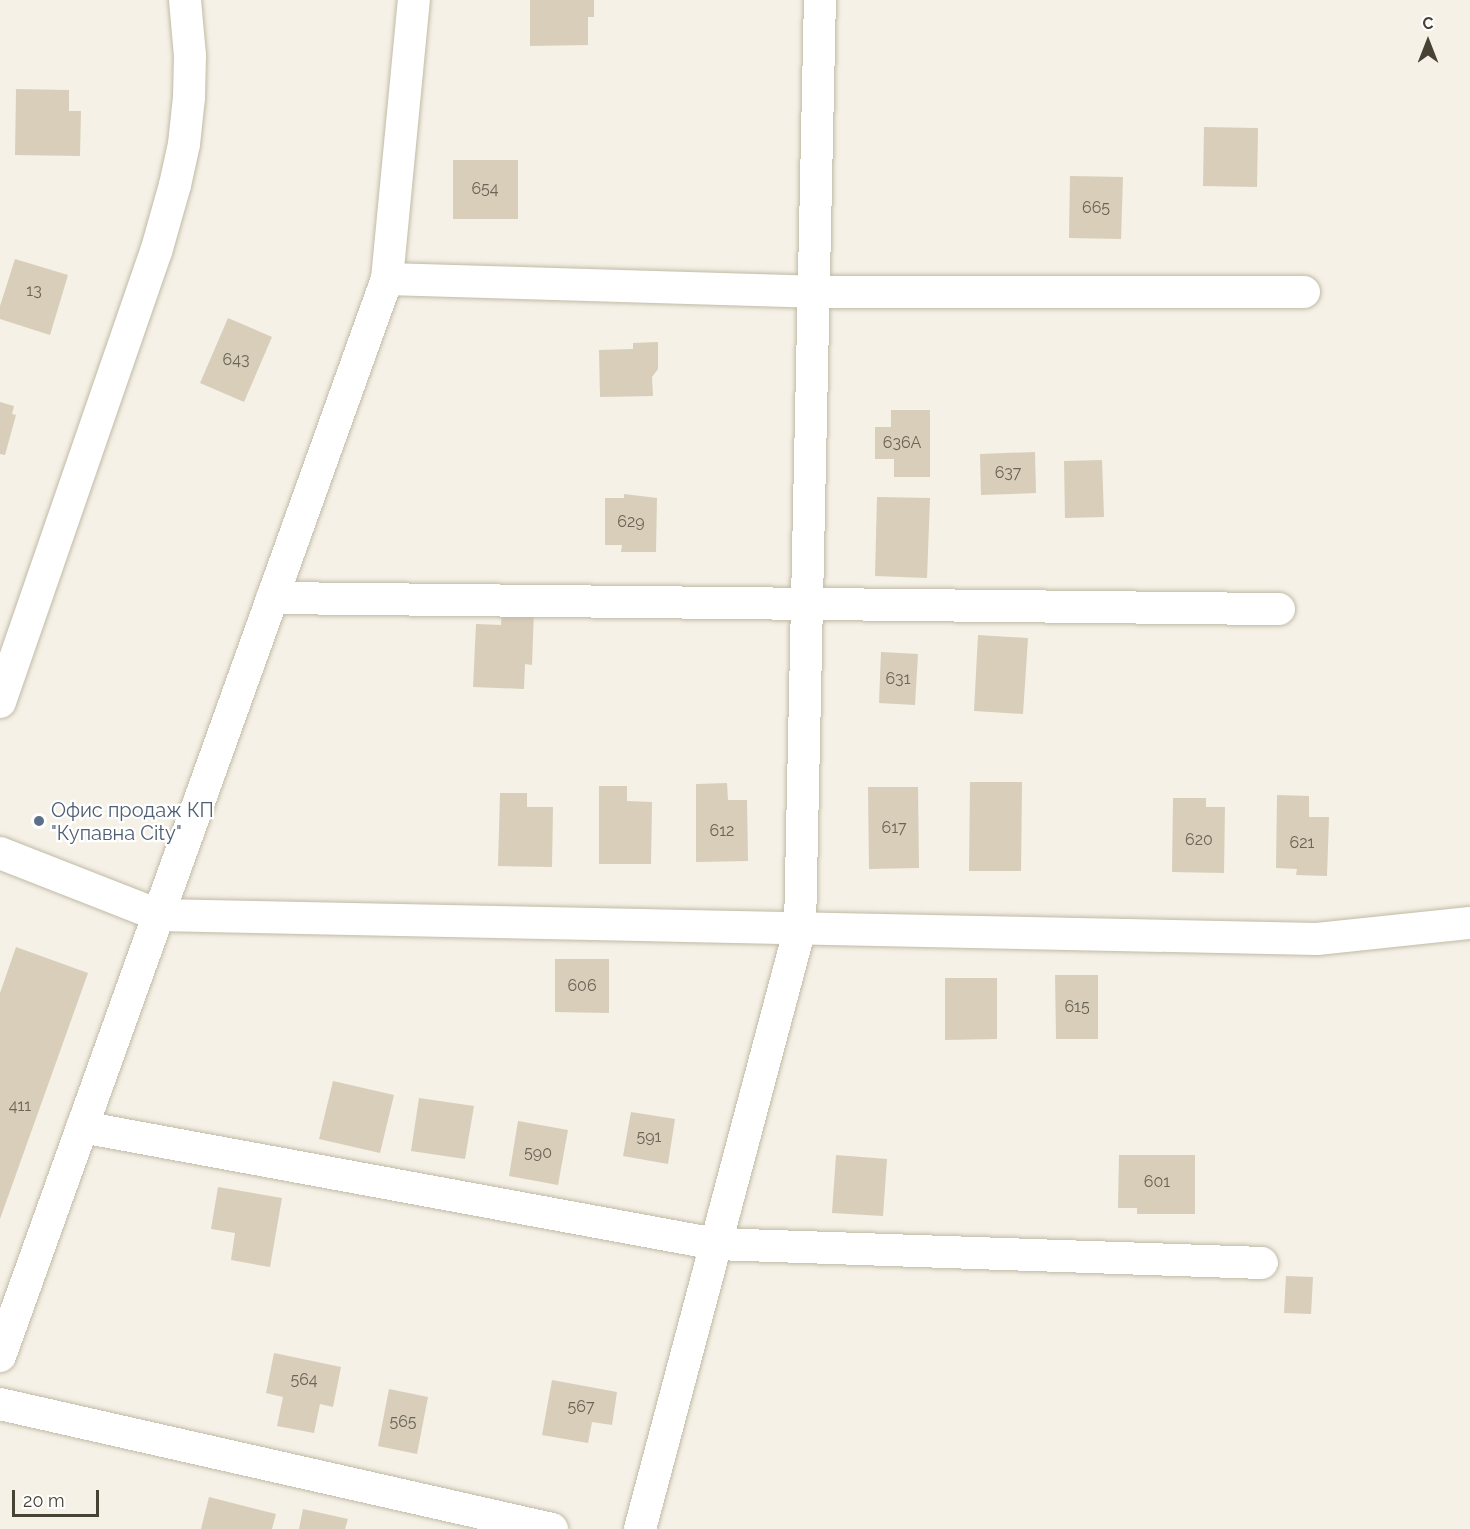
<!DOCTYPE html>
<html>
<head>
<meta charset="utf-8">
<style>
  body { margin:0 }
  #map { position:relative; width:1470px; height:1529px; overflow:hidden; background:#f5f1e6; font-family:Raleway,sans-serif }
  div>[style] { position:absolute }
  .building>* { inset:0; background:#d8ceba }
  .roads { filter:drop-shadow(0 0 2px #c1baa7) drop-shadow(0 0 2px #c1baa7) }
  .minor>* { height:32px; margin:-16px; padding:0 16px; transform-origin:16px; border-radius:16px; background:#fff }
  .dots>* { width:16px; height:16px; translate:-50% -50%; box-sizing:border-box; border:3px solid #fff; border-radius:50% }
  span { translate:-50% -50%; white-space:nowrap; text-align:center; line-height:1.15; -webkit-text-stroke:4.5px #fff; paint-order:stroke }
  .number-label { font-size:16px; color:#6c6556 }
  .number-label span { -webkit-text-stroke-width:0 }
  .service-label { font-size:20px; color:#4e5e75 }
  .left { translate:0 -50%; text-align:left }
  .north { position:absolute; left:1398px; top:12px; width:60px; height:60px; -webkit-text-stroke:4px #fff; paint-order:stroke; rotate:0deg; font-size:16px; font-weight:700; line-height:24px; text-align:center; color:#484234 }
  .north::after { content:''; display:block; margin:auto; width:21px; height:27px; background:#484234; clip-path:polygon(50% 0,100% 100%,50% 72%,0 100%) }
  .scale { position:absolute; left:12px; top:1490px; width:87px; height:27px; box-sizing:border-box; border:3px solid #484234; border-top:0; padding-left:8px; font-size:18px; line-height:21px; white-space:nowrap; color:#484234; -webkit-text-stroke:4px #fff; paint-order:stroke }
</style>
</head>
<body>
<div id="map">
  <div class="building">
    <div style="clip-path:polygon(530px 0,594px 0,594px 17px,588px 17px,588px 45px,530px 46px)"></div>
    <div style="clip-path:polygon(16px 89px,69px 90px,69px 111px,81px 111px,80px 156px,15px 155px)"></div>
    <div style="clip-path:polygon(1204px 127px,1258px 128px,1257px 187px,1203px 186px)"></div>
    <div style="clip-path:polygon(453px 160px,518px 160px,518px 219px,453px 219px)"></div>
    <div style="clip-path:polygon(1070px 176px,1123px 177px,1121px 239px,1069px 238px)"></div>
    <div style="clip-path:polygon(15px 259px,68px 275px,50px 335px,0 319px,0 306px)"></div>
    <div style="clip-path:polygon(228px 318px,272px 337px,244px 402px,200px 383px)"></div>
    <div style="clip-path:polygon(658px 342px,658px 369px,652px 377px,653px 396px,600px 397px,599px 350px,633px 349px,633px 343px)"></div>
    <div style="clip-path:polygon(0 402px,14px 406px,12px 414px,16px 415px,5px 455px,0 454px)"></div>
    <div style="clip-path:polygon(891px 410px,930px 410px,930px 477px,894px 477px,894px 459px,875px 459px,875px 427px,891px 427px)"></div>
    <div style="clip-path:polygon(1035px 452px,1036px 493px,981px 495px,980px 454px)"></div>
    <div style="clip-path:polygon(1102px 460px,1104px 517px,1065px 518px,1064px 461px)"></div>
    <div style="clip-path:polygon(624px 494px,657px 498px,656px 552px,621px 552px,622px 545px,605px 545px,605px 498px,624px 498px)"></div>
    <div style="clip-path:polygon(877px 497px,930px 498px,927px 578px,875px 576px)"></div>
    <div style="clip-path:polygon(502px 608px,534px 610px,532px 665px,525px 664px,524px 689px,473px 687px,476px 624px,501px 625px)"></div>
    <div style="clip-path:polygon(978px 635px,1028px 638px,1023px 714px,974px 711px)"></div>
    <div style="clip-path:polygon(881px 652px,918px 654px,915px 705px,879px 703px)"></div>
    <div style="clip-path:polygon(970px 782px,1022px 782px,1021px 871px,969px 871px)"></div>
    <div style="clip-path:polygon(727px 783px,728px 800px,747px 800px,748px 861px,696px 862px,696px 784px)"></div>
    <div style="clip-path:polygon(599px 786px,627px 786px,627px 801px,652px 802px,651px 864px,599px 864px)"></div>
    <div style="clip-path:polygon(868px 787px,918px 787px,919px 868px,869px 869px)"></div>
    <div style="clip-path:polygon(500px 793px,527px 793px,527px 807px,553px 807px,552px 867px,498px 866px)"></div>
    <div style="clip-path:polygon(1277px 795px,1309px 796px,1309px 817px,1329px 817px,1327px 876px,1296px 875px,1297px 869px,1276px 868px)"></div>
    <div style="clip-path:polygon(1173px 798px,1206px 798px,1206px 807px,1225px 807px,1224px 873px,1172px 872px)"></div>
    <div style="clip-path:polygon(16px 947px,88px 973px,0 1219px,0 993px)"></div>
    <div style="clip-path:polygon(555px 959px,609px 959px,609px 1013px,555px 1012px)"></div>
    <div style="clip-path:polygon(1055px 975px,1098px 975px,1098px 1039px,1056px 1039px)"></div>
    <div style="clip-path:polygon(945px 978px,997px 978px,997px 1039px,945px 1040px)"></div>
    <div style="clip-path:polygon(333px 1081px,394px 1095px,380px 1153px,319px 1139px)"></div>
    <div style="clip-path:polygon(419px 1098px,474px 1106px,465px 1159px,411px 1151px)"></div>
    <div style="clip-path:polygon(631px 1112px,675px 1119px,668px 1164px,623px 1156px)"></div>
    <div style="clip-path:polygon(518px 1121px,568px 1130px,558px 1185px,509px 1176px)"></div>
    <div style="clip-path:polygon(836px 1155px,887px 1159px,883px 1216px,832px 1213px)"></div>
    <div style="clip-path:polygon(1119px 1155px,1195px 1155px,1195px 1214px,1137px 1214px,1137px 1208px,1118px 1208px)"></div>
    <div style="clip-path:polygon(218px 1187px,282px 1198px,270px 1267px,231px 1260px,235px 1233px,211px 1229px)"></div>
    <div style="clip-path:polygon(1286px 1276px,1313px 1277px,1311px 1314px,1284px 1313px)"></div>
    <div style="clip-path:polygon(274px 1353px,341px 1367px,333px 1407px,320px 1404px,314px 1433px,277px 1426px,283px 1397px,266px 1393px)"></div>
    <div style="clip-path:polygon(552px 1380px,617px 1392px,612px 1425px,592px 1422px,588px 1443px,542px 1435px)"></div>
    <div style="clip-path:polygon(389px 1389px,428px 1397px,417px 1454px,378px 1446px)"></div>
    <div style="clip-path:polygon(209px 1497px,276px 1514px,272px 1529px,201px 1529px)"></div>
    <div style="clip-path:polygon(303px 1509px,348px 1519px,345px 1529px,299px 1529px)"></div>
  </div>
  <div class="roads">
    <div class="minor">
      <div style="left:387px;top:279px;width:427px;rotate:1.7deg"></div>
      <div style="left:814px;top:292px;width:490px"></div>
      <div style="left:272px;top:598px;width:1007px;rotate:0.63deg"></div>
      <div style="left:0;top:702px;width:476px;rotate:-70.9deg"></div>
      <div style="left:156px;top:252px;width:70px;rotate:-74.2deg"></div>
      <div style="left:175px;top:185px;width:42px;rotate:-77.6deg"></div>
      <div style="left:184px;top:144px;width:47px;rotate:-83.9deg"></div>
      <div style="left:189px;top:97px;width:41px;rotate:-88.6deg"></div>
      <div style="left:190px;top:56px;width:56px;rotate:-95.1deg"></div>
      <div style="left:0;top:853px;width:170px;rotate:21.4deg"></div>
      <div style="left:158px;top:915px;width:1159px;rotate:1.19deg"></div>
      <div style="left:1317px;top:939px;width:154px;rotate:-6deg"></div>
      <div style="left:82px;top:1127px;width:645px;rotate:10.46deg"></div>
      <div style="left:716px;top:1244px;width:546px;rotate:1.99deg"></div>
      <div style="left:0;top:1356px;width:1144px;rotate:-70.24deg"></div>
      <div style="left:387px;top:279px;width:280px;rotate:-84.5deg"></div>
      <div style="left:0;top:1404px;width:566px;rotate:12.76deg"></div>
      <div style="left:640px;top:1529px;width:622px;rotate:-75.09deg"></div>
      <div style="left:800px;top:928px;width:928px;rotate:-88.77deg"></div>
    </div>
  </div>
  <div class="dots">
    <div style="left:39px;top:821px;background:#5c6f8a"></div>
  </div>
  <div class="number-label">
    <span style="left:485px;top:189px">654</span>
    <span style="left:1096px;top:208px">665</span>
    <span style="left:34px;top:291px">13</span>
    <span style="left:236px;top:360px">643</span>
    <span style="left:902px;top:443px">636А</span>
    <span style="left:1008px;top:473px">637</span>
    <span style="left:631px;top:522px">629</span>
    <span style="left:898px;top:679px">631</span>
    <span style="left:894px;top:828px">617</span>
    <span style="left:722px;top:831px">612</span>
    <span style="left:1199px;top:840px">620</span>
    <span style="left:1302px;top:843px">621</span>
    <span style="left:582px;top:986px">606</span>
    <span style="left:1077px;top:1007px">615</span>
    <span style="left:20px;top:1106px">411</span>
    <span style="left:649px;top:1137px">591</span>
    <span style="left:538px;top:1153px">590</span>
    <span style="left:1157px;top:1182px">601</span>
    <span style="left:304px;top:1380px">564</span>
    <span style="left:581px;top:1407px">567</span>
    <span style="left:403px;top:1422px">565</span>
  </div>
  <div class="service-label">
    <span class="left" style="left:51px;top:822px">Офис продаж КП<br>"Купавна City"</span>
  </div>
  <div class="north">С</div>
  <div class="scale">20 m</div>
</div>
</body>
</html>
